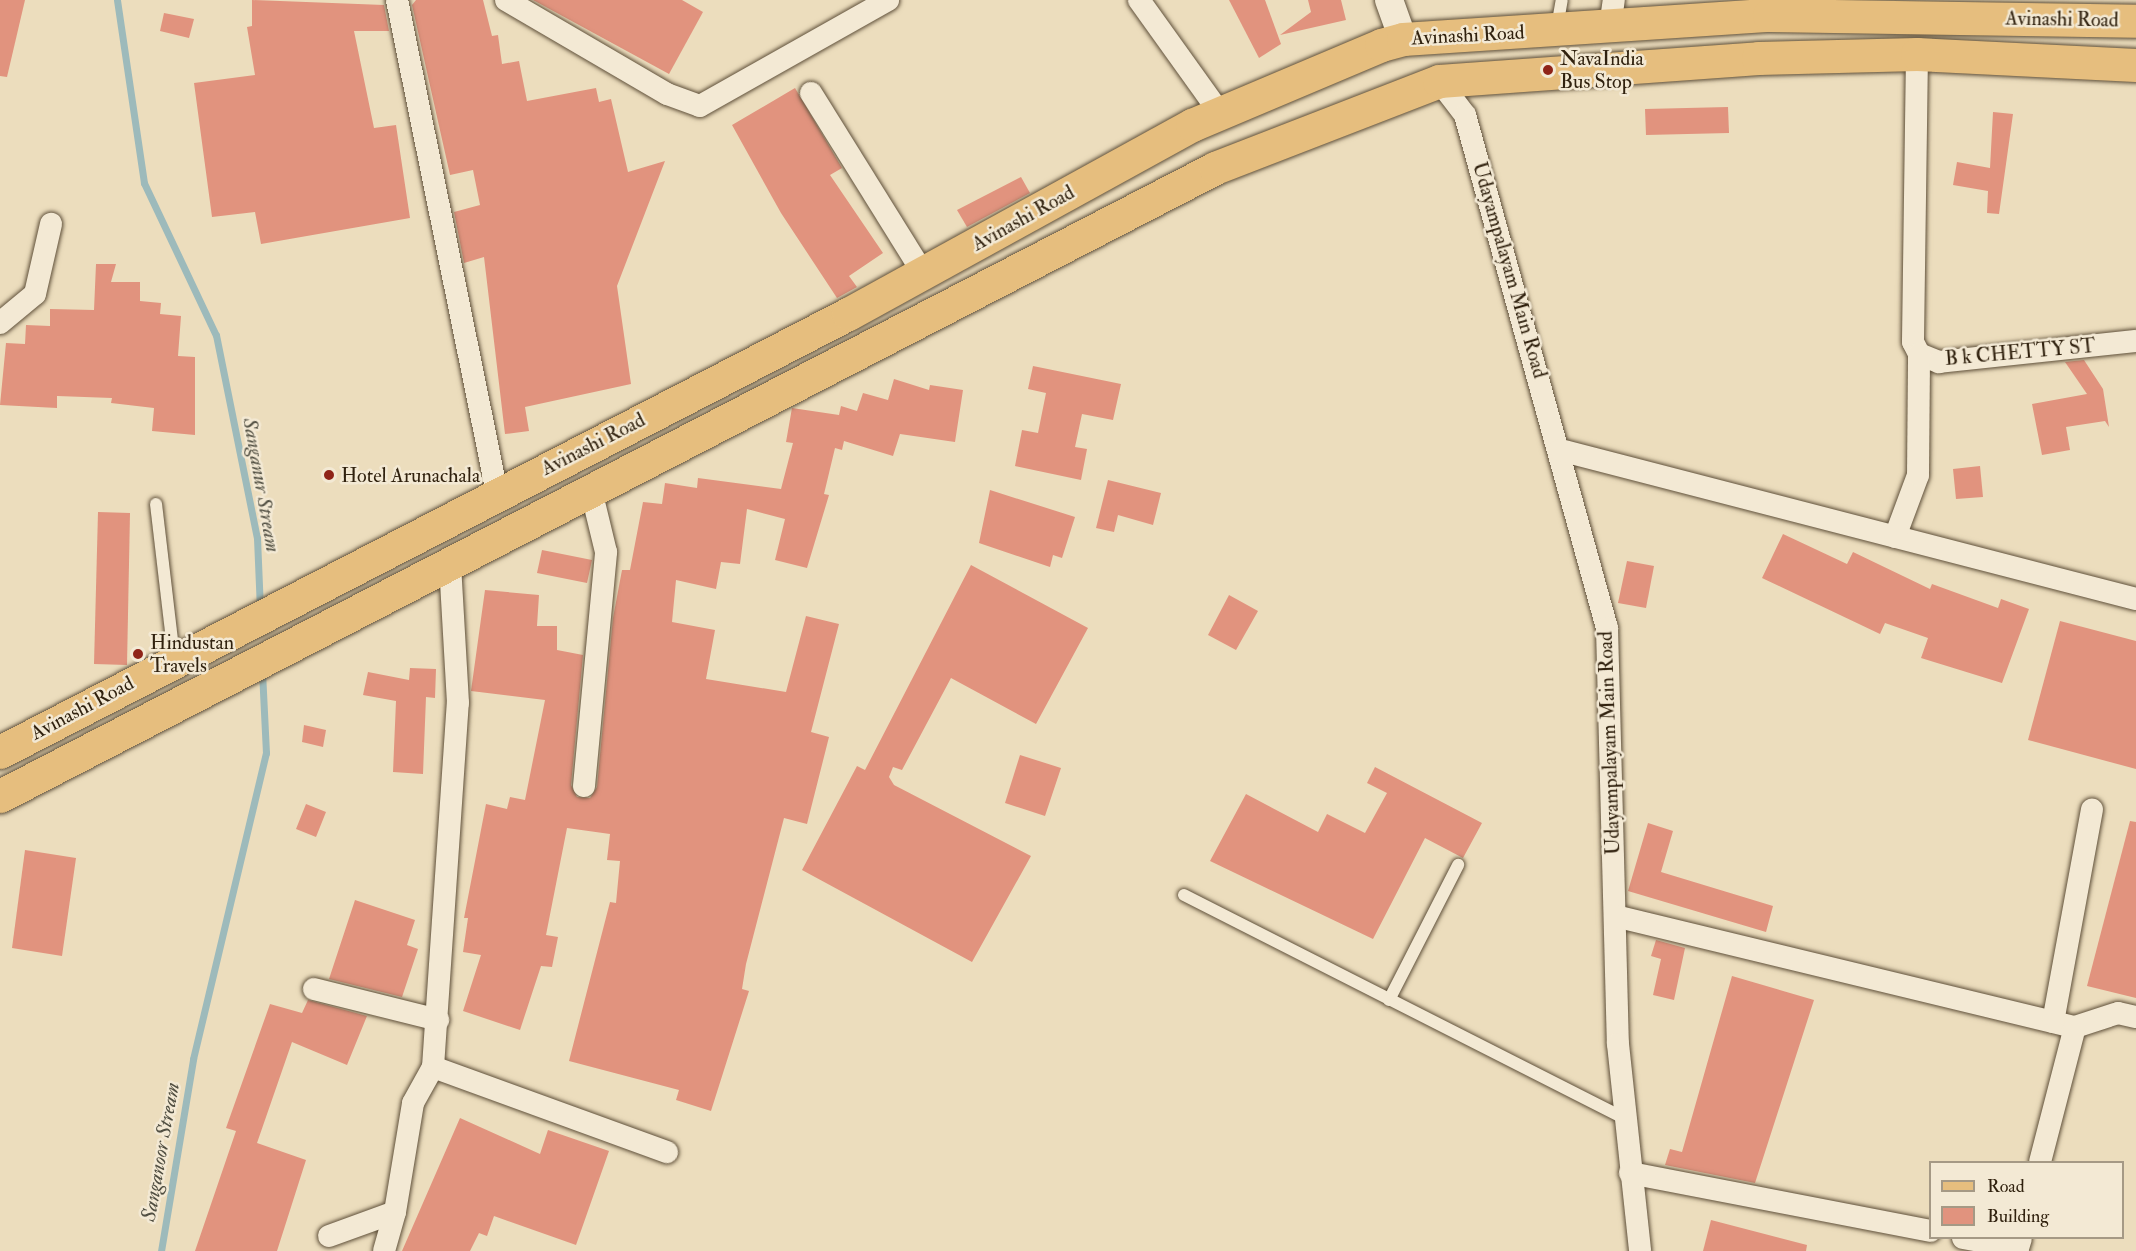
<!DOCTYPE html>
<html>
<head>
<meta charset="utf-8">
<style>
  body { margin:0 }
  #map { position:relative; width:2136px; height:1251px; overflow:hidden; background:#ecddbd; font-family:"IM FELL Double Pica",serif }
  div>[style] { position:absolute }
  .stream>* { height:7px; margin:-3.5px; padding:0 3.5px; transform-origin:3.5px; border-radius:3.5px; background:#9dbabb }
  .building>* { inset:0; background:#e1937e }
  .roads { filter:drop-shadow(0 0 2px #5f503a) drop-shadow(0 0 2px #5f503a) }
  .service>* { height:12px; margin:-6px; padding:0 6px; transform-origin:6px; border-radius:6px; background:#f3e9d4 }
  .minor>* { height:22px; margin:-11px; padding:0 11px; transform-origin:11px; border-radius:11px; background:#f3e9d4 }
  .tertiary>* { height:28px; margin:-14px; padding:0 14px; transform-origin:14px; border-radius:14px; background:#f3e9d4 }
  .primary>* { height:33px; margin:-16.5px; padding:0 16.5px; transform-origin:16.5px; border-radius:16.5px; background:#e6be7e }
  .dots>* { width:16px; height:16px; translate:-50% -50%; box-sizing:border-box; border:3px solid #f3e9d4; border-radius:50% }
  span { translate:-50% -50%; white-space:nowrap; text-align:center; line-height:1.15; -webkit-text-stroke:5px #f3e9d4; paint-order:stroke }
  .street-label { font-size:20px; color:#30210e }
  .poi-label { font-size:20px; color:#30210e }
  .left { translate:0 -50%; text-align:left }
  .water-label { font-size:21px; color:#514f42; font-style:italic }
  .legend { position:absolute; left:1929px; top:1161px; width:195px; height:78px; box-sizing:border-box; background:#f3e9d4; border:2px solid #a59985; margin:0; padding:8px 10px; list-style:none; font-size:18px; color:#30210e }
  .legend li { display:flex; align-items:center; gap:12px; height:30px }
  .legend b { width:30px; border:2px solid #a59985 }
</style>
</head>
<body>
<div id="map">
  <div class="stream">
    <div style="left:117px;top:0;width:185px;rotate:81.6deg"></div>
    <div style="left:144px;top:183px;width:168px;rotate:64.7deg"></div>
    <div style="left:216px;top:335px;width:207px;rotate:78.6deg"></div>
    <div style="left:257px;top:538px;width:71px;rotate:87.6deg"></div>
    <div style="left:161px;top:1251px;width:195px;rotate:-80.5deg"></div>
    <div style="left:193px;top:1059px;width:315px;rotate:-76.6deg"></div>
    <div style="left:266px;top:753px;width:82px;rotate:-92.8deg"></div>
  </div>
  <div class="building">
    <div style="clip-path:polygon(0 0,25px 0,7px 77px,0 76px)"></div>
    <div style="clip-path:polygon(252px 0,384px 5px,389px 31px,354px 31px,374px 128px,396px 125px,410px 218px,261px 244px,255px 212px,212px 217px,194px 83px,255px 75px,247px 27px,252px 26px)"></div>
    <div style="clip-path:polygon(416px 0,483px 0,492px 36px,498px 35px,502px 64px,519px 61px,527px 101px,596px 88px,599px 102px,611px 99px,628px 172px,665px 161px,617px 286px,631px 384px,525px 407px,529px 431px,505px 434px,484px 257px,464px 263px,454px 212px,480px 205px,473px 170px,450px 175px,412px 5px)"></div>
    <div style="clip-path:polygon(533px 0,682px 0,703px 12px,669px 74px)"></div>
    <div style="clip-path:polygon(1229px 0,1265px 0,1281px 44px,1259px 58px)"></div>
    <div style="clip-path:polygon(1308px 0,1341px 0,1346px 20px,1280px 35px,1311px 12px)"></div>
    <div style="clip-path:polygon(164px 13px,194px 19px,189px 38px,160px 31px)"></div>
    <div style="clip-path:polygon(795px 88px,842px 168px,830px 175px,883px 253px,849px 276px,857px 287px,837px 298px,781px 213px,732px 125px)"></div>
    <div style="clip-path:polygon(1728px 107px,1729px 133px,1646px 135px,1645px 109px)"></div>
    <div style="clip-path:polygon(1993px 112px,2013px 114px,1999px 214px,1987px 213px,1988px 191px,1953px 185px,1957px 162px,1990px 168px)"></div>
    <div style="clip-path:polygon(1021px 177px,1030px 193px,967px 227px,957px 210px)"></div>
    <div style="clip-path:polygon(96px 264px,116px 264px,111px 282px,140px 282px,140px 301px,161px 303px,160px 314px,181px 316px,178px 356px,195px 357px,195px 435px,152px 431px,154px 408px,111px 403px,112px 398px,57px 396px,57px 408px,0 405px,6px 343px,25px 344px,26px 325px,50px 326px,50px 309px,94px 310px)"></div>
    <div style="clip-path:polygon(2084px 360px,2103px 389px,2109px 427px,2105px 421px,2066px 427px,2070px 450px,2042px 455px,2032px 404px,2087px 394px,2065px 362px)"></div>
    <div style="clip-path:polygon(1033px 366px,1121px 384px,1113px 420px,1082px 414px,1075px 447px,1087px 449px,1081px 480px,1015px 466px,1022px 430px,1038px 433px,1046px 393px,1028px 389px)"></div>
    <div style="clip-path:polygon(894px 379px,929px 390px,930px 385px,963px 390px,955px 442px,900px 434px,893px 456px,844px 441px,842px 450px,835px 448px,824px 494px,829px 495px,807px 568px,775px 560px,785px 519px,747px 509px,740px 564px,721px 562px,716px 589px,676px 580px,672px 622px,715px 630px,706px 679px,786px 692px,806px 616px,839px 624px,811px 732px,829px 737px,807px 824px,784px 818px,746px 964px,742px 989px,749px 991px,711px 1111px,676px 1100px,679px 1090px,569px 1061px,610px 902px,616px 903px,620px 861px,607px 860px,610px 834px,567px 828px,546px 935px,558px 937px,552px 967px,541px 966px,520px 1030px,463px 1011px,481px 955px,463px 952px,468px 918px,464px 918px,486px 804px,507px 809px,510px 797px,525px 800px,545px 700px,471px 691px,485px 590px,539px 595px,537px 626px,557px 626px,557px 650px,583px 655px,571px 785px,577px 797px,590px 798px,597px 787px,613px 618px,622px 570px,630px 570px,643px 502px,662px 504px,665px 483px,697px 488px,698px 478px,781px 489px,793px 443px,786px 442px,792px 408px,839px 415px,841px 406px,857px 411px,863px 393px,888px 400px)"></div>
    <div style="clip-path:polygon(1980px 466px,1983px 497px,1956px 499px,1953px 469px)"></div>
    <div style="clip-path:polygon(1108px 480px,1161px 493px,1153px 525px,1118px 515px,1114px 532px,1096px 528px)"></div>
    <div style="clip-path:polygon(990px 490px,1075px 517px,1062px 558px,1053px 555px,1050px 567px,979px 543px)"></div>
    <div style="clip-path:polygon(98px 512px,130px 513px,127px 665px,94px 664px)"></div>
    <div style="clip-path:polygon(1783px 534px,1847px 564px,1853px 552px,1930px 589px,1932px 584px,1998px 608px,2001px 599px,2029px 609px,2002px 683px,1921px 658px,1928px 638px,1885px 623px,1880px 634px,1762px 578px)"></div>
    <div style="clip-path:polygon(542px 550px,592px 560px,587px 583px,537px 573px)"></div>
    <div style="clip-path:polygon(1627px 561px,1654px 566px,1646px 608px,1618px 603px)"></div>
    <div style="clip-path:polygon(971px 565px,1088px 628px,1036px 724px,951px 678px,902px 770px,893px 767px,889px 777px,894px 785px,1031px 856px,972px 962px,802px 870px,857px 766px,865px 770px)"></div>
    <div style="clip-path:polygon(1229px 595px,1258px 611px,1236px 650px,1208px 635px)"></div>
    <div style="clip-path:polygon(2060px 621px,2136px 641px,2136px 769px,2028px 740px)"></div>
    <div style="clip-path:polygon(410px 668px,436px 669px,435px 698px,426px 697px,423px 774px,393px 772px,396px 701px,363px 695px,368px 672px,409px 680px)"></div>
    <div style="clip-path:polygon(304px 725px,326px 730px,323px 747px,302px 742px)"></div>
    <div style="clip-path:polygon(1020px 755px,1061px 768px,1045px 816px,1005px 803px)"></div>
    <div style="clip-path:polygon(1375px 767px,1482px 823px,1463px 858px,1425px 838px,1373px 939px,1210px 861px,1246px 794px,1318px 832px,1327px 814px,1365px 833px,1387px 793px,1367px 783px)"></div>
    <div style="clip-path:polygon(306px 804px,326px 812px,316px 837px,296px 829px)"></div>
    <div style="clip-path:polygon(2130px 821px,2136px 822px,2136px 998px,2087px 986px)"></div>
    <div style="clip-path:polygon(1648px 823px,1673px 831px,1661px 872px,1773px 906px,1766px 932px,1628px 891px)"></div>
    <div style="clip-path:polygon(25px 850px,76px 858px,62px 956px,12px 948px)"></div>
    <div style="clip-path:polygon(355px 900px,415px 920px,407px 945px,418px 949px,402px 997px,329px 979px)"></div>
    <div style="clip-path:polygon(1656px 940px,1685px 948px,1674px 1000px,1653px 995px,1661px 959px,1651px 956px)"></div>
    <div style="clip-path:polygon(1732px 976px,1814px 1000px,1755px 1183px,1665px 1165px,1670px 1149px,1682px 1152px)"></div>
    <div style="clip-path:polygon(308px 1000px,367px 1016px,347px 1065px,292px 1042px,257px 1143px,306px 1160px,277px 1251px,195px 1251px,236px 1131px,226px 1128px,270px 1004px,302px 1013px)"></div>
    <div style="clip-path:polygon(460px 1118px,540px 1154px,548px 1130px,609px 1151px,576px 1245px,494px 1216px,487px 1236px,479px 1233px,470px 1251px,402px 1251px)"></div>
    <div style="clip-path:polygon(1711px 1220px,1807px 1245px,1806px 1251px,1703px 1251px)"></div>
  </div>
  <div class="roads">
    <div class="service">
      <div style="left:1557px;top:27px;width:27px;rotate:-80deg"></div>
      <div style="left:156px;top:504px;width:155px;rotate:83.3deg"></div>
      <div style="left:1184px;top:895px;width:495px;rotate:26.9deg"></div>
      <div style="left:1389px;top:1000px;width:152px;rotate:-62.9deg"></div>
    </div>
    <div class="minor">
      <div style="left:397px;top:0;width:503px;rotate:78.53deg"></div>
      <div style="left:506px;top:0;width:186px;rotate:30.3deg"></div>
      <div style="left:667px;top:94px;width:35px;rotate:20deg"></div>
      <div style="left:700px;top:106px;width:216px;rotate:-29.4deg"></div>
      <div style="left:1139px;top:0;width:139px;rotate:54.4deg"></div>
      <div style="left:1610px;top:27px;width:27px;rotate:-82deg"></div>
      <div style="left:1917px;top:54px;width:288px;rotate:90.8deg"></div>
      <div style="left:1913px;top:342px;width:13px;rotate:63deg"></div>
      <div style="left:1919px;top:354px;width:22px;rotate:22deg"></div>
      <div style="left:1939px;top:362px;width:198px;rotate:-6.1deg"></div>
      <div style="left:1439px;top:81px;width:43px;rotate:52.6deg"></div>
      <div style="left:1465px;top:115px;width:532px;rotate:74.53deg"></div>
      <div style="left:1607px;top:628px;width:416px;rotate:88.5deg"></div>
      <div style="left:1618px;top:1044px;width:208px;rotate:83.9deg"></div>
      <div style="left:811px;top:93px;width:212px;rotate:58.1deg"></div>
      <div style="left:0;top:323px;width:45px;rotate:-39.6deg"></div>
      <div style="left:35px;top:294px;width:72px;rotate:-77.1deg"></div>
      <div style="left:1560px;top:450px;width:595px;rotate:14.5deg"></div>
      <div style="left:1895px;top:537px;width:66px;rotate:-69.6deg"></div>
      <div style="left:1918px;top:475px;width:121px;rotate:-89.5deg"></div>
      <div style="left:584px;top:786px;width:235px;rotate:-84.6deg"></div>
      <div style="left:606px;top:552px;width:64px;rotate:-103.6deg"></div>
      <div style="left:1615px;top:916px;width:473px;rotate:13.6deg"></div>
      <div style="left:2075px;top:1027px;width:45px;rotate:-18deg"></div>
      <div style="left:2118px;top:1013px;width:18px;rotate:13deg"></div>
      <div style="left:314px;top:989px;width:128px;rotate:14deg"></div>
      <div style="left:2053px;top:1022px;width:216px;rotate:-79.6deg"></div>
      <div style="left:433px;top:1067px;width:249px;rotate:20deg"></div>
      <div style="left:2040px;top:1162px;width:139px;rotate:-75.5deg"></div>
      <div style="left:1630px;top:1173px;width:306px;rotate:10.9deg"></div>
      <div style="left:329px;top:1236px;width:70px;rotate:-20deg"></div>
      <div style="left:395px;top:1212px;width:110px;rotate:-80.6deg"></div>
      <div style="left:413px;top:1103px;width:41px;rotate:-60.9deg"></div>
      <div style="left:433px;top:1067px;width:365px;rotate:-86.1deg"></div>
      <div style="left:458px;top:703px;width:139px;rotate:-93.3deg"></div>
      <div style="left:1963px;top:1238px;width:56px;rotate:10.3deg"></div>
      <div style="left:2018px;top:1248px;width:10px;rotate:-73deg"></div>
      <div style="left:384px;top:1251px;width:41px;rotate:-74.2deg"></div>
    </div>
    <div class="tertiary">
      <div style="left:1389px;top:0;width:41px;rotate:70.3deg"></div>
    </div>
    <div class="primary">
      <div style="left:0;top:752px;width:954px;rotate:-27.32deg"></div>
      <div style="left:848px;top:314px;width:393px;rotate:-28.8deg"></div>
      <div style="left:1192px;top:125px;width:205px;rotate:-22.9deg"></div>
      <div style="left:1381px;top:45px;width:23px;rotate:-15deg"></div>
      <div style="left:1403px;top:39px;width:367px;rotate:-3.8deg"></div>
      <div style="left:1769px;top:15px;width:367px;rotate:0.9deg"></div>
      <div style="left:0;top:796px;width:1368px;rotate:-27.33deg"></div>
      <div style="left:1215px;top:168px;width:240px;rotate:-21.2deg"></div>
      <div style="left:1439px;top:81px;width:320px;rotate:-4.1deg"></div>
      <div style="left:1758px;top:58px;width:159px;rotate:-1.4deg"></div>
      <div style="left:1917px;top:54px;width:219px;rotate:2.9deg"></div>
    </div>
  </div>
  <div class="dots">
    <div style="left:1548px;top:70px;background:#8f2418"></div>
    <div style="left:329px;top:475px;background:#8f2418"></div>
    <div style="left:138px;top:654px;background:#8f2418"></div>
  </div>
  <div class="street-label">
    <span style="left:2062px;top:19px;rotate:1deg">Avinashi Road</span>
    <span style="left:1468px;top:35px;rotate:-3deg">Avinashi Road</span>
    <span style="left:1023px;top:218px;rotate:-29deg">Avinashi Road</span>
    <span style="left:1510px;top:270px;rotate:74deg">Udayampalayam Main Road</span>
    <span style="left:2020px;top:352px;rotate:-5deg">B k CHETTY ST</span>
    <span style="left:593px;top:444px;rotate:-27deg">Avinashi Road</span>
    <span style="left:82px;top:708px;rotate:-28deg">Avinashi Road</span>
    <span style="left:1609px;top:743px;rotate:-92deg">Udayampalayam Main Road</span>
  </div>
  <div class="poi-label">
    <span class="left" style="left:1560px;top:70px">NavaIndia<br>Bus Stop</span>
    <span class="left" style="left:341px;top:475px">Hotel Arunachala</span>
    <span class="left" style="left:150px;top:654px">Hindustan<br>Travels</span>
  </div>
  <div class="water-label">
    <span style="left:261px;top:485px;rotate:80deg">Sanganur Stream</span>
    <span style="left:161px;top:1152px;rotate:-80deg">Sanganoor Stream</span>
  </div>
  <ul class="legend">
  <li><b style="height:8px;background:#e6be7e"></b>Road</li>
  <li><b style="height:16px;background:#e1937e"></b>Building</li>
  </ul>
</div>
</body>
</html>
